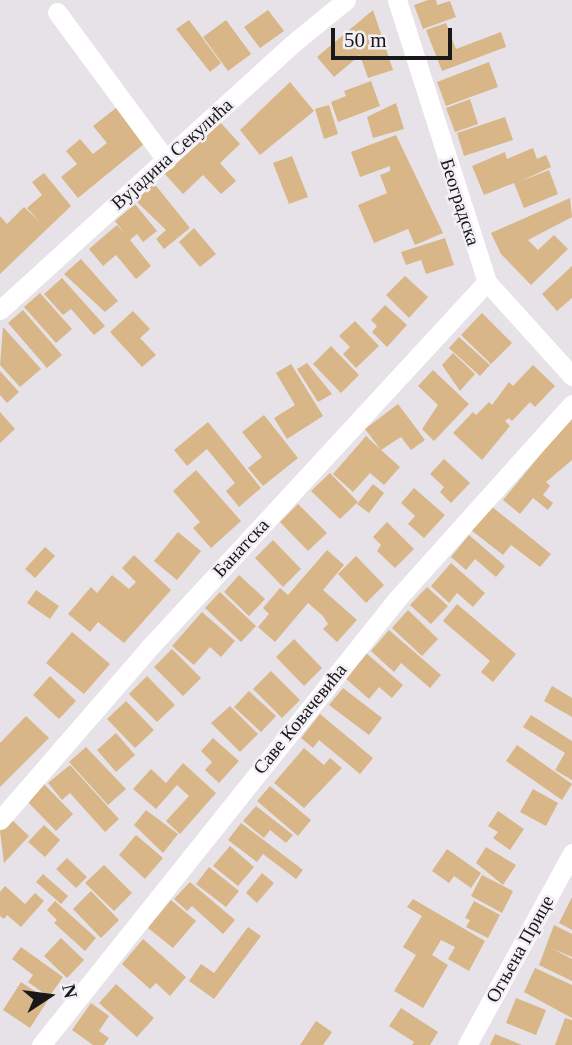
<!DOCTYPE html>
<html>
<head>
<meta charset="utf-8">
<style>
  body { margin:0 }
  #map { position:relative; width:572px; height:1045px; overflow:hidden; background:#e6e2e7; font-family:Georgia,serif }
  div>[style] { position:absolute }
  .building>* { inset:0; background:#d8b687 }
  .minor>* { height:19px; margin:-9.5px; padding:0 9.5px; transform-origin:9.5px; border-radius:9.5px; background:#fff }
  span { translate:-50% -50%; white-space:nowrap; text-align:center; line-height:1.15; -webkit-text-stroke:5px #f3f0f5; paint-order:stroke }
  .street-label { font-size:19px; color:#191719 }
  .north { position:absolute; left:14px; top:961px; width:70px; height:70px; -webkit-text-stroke:5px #f3f0f5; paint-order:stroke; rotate:77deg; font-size:19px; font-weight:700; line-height:28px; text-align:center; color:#191719 }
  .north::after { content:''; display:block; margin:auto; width:24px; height:32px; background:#191719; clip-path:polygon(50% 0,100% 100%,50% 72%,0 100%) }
  .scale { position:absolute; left:331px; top:28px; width:121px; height:32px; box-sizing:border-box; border:4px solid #191719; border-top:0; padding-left:9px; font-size:21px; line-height:24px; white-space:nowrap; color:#191719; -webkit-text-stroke:5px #f3f0f5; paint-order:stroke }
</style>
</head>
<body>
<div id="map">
  <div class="building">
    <div style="clip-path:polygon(428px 0,436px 0,437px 5px,450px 1px,456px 17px,423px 29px,414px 5px)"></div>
    <div style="clip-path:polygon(268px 10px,284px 31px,260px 48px,244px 27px)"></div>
    <div style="clip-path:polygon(373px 10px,393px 70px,368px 78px,360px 55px,334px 77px,317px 57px)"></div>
    <div style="clip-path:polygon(189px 20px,221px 63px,210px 72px,176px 29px)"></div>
    <div style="clip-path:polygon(226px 20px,251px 54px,228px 71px,203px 37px)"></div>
    <div style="clip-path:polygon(446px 23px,456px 49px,501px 32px,506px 47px,442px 71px,426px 30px)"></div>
    <div style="clip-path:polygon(489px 62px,498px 87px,446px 106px,437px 82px)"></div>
    <div style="clip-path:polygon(371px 81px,380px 106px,338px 122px,331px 102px,346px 96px,344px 91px)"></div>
    <div style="clip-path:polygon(290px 82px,314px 111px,260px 155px,240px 130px)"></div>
    <div style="clip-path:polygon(470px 99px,478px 124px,455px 132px,446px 108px)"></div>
    <div style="clip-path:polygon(396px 103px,404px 129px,373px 138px,367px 117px)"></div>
    <div style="clip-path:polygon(329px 105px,338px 134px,324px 139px,315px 109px)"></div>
    <div style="clip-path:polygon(116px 108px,144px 144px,78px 198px,61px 177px,77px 164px,66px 151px,80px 139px,93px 154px,107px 143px,93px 126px)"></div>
    <div style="clip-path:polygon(505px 117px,513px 140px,464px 156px,457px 133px)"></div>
    <div style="clip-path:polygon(220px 122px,240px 144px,220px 163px,236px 181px,221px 194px,203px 175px,183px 194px,164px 173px)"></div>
    <div style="clip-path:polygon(396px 135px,443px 233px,415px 245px,408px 229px,374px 243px,358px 205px,387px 193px,380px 175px,390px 171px,390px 166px,360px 177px,351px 152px)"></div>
    <div style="clip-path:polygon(533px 148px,537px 159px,546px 155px,551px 167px,519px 182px,549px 170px,558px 194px,524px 208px,514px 183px,484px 195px,472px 166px,505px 152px,507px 159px)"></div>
    <div style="clip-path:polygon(292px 156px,308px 197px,289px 204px,273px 163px)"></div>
    <div style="clip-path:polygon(44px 173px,71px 206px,0 274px,0 216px,7px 224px,24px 207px,40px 222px,27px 208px,42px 195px,32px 182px)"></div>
    <div style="clip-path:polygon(153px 182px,190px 228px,164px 249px,156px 239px,166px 230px,133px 198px)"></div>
    <div style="clip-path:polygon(570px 198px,572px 217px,528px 240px,538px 250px,554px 235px,568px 249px,531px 285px,501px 254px,491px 233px)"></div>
    <div style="clip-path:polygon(135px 204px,157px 231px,143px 242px,137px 234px,130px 240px,151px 266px,136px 279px,116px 255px,103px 266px,89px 249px,117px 225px,125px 234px,115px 221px)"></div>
    <div style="clip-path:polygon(194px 228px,216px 254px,200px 267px,179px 242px)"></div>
    <div style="clip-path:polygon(445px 238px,454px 265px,426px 274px,421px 260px,406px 265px,401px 252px)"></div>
    <div style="clip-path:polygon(81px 259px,118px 301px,105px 312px,64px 274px)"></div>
    <div style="clip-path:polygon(572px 266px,572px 298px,557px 311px,542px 294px)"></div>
    <div style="clip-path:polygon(405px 276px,428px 297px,409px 318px,386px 295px)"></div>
    <div style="clip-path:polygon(62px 278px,105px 326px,94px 335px,71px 309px,63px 315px,44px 294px)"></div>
    <div style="clip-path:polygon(40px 293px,72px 329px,56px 343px,24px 307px)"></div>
    <div style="clip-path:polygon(385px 305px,407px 325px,387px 347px,372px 332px,377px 326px,371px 320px)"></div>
    <div style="clip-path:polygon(23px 310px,62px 355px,47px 368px,8px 323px)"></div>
    <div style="clip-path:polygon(133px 311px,150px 329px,140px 338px,156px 355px,142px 367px,110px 332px)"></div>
    <div style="clip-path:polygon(482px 313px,512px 343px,491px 364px,461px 335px)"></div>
    <div style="clip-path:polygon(355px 321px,379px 346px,356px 368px,343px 354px,350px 347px,339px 336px)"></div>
    <div style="clip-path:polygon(3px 327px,41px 369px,20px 387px,0 365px)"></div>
    <div style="clip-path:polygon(459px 337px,490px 365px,480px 376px,449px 348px)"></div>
    <div style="clip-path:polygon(331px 346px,359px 375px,341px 393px,313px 364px)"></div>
    <div style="clip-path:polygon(453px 353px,475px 374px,460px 391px,442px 365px)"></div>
    <div style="clip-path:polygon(307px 363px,332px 394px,318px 402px,297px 369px)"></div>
    <div style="clip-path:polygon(291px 364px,323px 416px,287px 439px,274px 418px,295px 405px,276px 373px)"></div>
    <div style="clip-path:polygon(533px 365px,555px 386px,535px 407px,530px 402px,512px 421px,509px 418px,505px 421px,510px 426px,482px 460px,453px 433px,473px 412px,476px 415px,489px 402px,492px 405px,509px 382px,513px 386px)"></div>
    <div style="clip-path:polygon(433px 370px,469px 404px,434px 441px,422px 429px,438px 405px,418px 386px)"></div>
    <div style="clip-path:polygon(0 371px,19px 392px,7px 403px,0 395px)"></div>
    <div style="clip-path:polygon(398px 404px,425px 440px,411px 450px,401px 437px,381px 450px,400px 467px,384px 485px,370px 473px,353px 492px,333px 474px,366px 436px,381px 450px,365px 429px)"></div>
    <div style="clip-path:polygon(0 412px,15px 429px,0 443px)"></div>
    <div style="clip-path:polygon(572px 412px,572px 460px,546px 482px,550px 486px,543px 495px,553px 503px,548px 510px,533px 498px,520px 514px,503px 500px,555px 437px,551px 432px)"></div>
    <div style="clip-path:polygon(264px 415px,298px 458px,263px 486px,248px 468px,262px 457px,242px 432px)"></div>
    <div style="clip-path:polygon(208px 422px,261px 488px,239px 507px,226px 491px,235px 483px,207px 449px,187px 466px,174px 450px)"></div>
    <div style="clip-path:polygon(444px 459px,470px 483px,451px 503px,440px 492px,444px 487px,430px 474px)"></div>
    <div style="clip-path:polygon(196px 470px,241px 521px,211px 548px,193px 528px,200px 522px,173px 491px)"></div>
    <div style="clip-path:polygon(330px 473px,358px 502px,340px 519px,311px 491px)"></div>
    <div style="clip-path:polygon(373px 484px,384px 493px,369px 513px,357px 504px)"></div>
    <div style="clip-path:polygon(414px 488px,445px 515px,424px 538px,408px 524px,415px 516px,401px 503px)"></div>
    <div style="clip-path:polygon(298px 504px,327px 533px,308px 551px,280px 522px)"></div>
    <div style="clip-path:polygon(491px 506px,551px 554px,540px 567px,511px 545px,503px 555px,471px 530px)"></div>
    <div style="clip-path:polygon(387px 522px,414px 549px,395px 568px,377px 551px,381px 545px,373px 537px)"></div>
    <div style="clip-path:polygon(178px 532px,201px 551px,177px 580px,154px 561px)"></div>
    <div style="clip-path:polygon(469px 535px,505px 566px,496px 577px,475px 559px,466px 570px,451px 557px)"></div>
    <div style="clip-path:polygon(273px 540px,301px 569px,283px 587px,255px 558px)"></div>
    <div style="clip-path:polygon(45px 547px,55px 556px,35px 578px,25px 569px)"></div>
    <div style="clip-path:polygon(327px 550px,344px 565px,323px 590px,357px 620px,337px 642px,323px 629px,328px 624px,323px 616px,308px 603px,275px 642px,258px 627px,269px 614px,263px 608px,280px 588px,288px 595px)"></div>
    <div style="clip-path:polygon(134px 555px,171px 590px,124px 643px,98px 622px,90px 632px,68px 614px,91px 587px,97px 593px,112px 575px,129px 589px,136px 582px,122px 568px)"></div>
    <div style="clip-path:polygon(356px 556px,384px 585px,366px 603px,338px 574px)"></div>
    <div style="clip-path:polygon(451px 563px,485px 593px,473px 607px,457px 593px,449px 603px,431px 586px)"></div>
    <div style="clip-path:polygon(239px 575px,265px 599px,249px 616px,224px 592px)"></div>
    <div style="clip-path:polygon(427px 587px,448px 606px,431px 624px,410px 605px)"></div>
    <div style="clip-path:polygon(36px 590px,59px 606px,50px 619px,27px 603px)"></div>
    <div style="clip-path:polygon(220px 592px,256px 626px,241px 642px,205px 608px)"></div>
    <div style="clip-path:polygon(457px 604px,516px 654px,493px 682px,481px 672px,490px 661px,443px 621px)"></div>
    <div style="clip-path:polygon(408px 610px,438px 639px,422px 656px,392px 628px)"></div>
    <div style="clip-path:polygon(202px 612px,235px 641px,221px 657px,210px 647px,194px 665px,172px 646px)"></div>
    <div style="clip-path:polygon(389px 630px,441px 675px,430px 688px,401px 663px,394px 672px,371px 651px)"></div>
    <div style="clip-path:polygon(72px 632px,110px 664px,84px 694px,46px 663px)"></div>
    <div style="clip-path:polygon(294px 639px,322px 668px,304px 686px,276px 657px)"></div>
    <div style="clip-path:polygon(172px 649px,201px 678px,183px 696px,154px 667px)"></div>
    <div style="clip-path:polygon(366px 653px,403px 685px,392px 698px,379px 687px,369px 699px,344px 677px)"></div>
    <div style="clip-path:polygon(271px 671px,300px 700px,282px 718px,253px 689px)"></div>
    <div style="clip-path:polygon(50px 676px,76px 701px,59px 719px,33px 695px)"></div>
    <div style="clip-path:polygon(147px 676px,175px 705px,157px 722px,129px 694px)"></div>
    <div style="clip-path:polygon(552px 686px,572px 698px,572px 717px,544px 701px)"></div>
    <div style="clip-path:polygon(343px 688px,382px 718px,369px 735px,329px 705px)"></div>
    <div style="clip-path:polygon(249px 691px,276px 716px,261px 732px,234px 707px)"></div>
    <div style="clip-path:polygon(126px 701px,154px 730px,135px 748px,107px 719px)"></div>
    <div style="clip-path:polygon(230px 706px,258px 734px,240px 752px,211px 723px)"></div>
    <div style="clip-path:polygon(320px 714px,373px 758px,360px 774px,319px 740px,313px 748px,301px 738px)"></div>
    <div style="clip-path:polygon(531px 715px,572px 741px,572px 780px,555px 770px,565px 753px,523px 727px)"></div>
    <div style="clip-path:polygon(26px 716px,49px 738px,0 787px,0 743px)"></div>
    <div style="clip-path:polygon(116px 733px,135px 755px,116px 772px,97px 750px)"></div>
    <div style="clip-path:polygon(213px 738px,239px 761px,219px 783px,205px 770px,212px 762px,201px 751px)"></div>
    <div style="clip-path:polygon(517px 745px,572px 784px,562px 800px,506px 761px)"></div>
    <div style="clip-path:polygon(86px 747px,126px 789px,108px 805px,69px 762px)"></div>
    <div style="clip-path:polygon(304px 748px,324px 765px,330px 758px,342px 768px,304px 808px,274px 783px)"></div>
    <div style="clip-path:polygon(183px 763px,216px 793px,180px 834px,166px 821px,189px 796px,177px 785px,156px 809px,133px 789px,151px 769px,166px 783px)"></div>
    <div style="clip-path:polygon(70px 765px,119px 819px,105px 832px,70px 793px,62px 800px,48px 783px)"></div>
    <div style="clip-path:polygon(44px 784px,73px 814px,56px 831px,27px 801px)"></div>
    <div style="clip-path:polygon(270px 786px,311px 820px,298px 836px,257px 801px)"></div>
    <div style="clip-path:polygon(533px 789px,558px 803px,546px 826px,520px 812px)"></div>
    <div style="clip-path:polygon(256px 806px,293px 835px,286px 843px,270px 830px,264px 838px,243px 821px)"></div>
    <div style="clip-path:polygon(146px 810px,178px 834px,163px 853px,134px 825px)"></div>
    <div style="clip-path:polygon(498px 811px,524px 829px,510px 850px,493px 838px,498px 832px,488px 826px)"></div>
    <div style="clip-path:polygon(11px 819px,29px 836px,4px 863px,0 831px)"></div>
    <div style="clip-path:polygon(241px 823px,303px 870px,296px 879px,263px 854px,257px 862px,228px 840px)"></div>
    <div style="clip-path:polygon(44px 825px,60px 840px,45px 857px,28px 842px)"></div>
    <div style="clip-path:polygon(136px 835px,163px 858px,145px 879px,119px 855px)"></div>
    <div style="clip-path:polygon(230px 846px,254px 867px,238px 886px,213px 866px)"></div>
    <div style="clip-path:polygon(486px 847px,516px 865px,503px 885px,476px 863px)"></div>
    <div style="clip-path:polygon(447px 849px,481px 873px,471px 888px,454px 876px,449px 883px,432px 871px)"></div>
    <div style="clip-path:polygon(67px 858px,87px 877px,76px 888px,56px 869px)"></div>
    <div style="clip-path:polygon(104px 865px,132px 893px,114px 911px,85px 883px)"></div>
    <div style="clip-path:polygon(209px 867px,239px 891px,226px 907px,196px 884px)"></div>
    <div style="clip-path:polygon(262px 873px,274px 883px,257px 903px,246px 893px)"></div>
    <div style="clip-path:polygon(43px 874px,68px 896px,61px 904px,36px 882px)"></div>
    <div style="clip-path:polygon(482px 875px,513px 891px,502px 913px,471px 896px)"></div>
    <div style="clip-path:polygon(190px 882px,235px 920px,223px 934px,192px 906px,187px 911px,174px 899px)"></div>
    <div style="clip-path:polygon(5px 886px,25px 904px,35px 893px,44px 901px,21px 927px,7px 915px,4px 919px,0 916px,0 892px)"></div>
    <div style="clip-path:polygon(91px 891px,119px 920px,101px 938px,73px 909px)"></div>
    <div style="clip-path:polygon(572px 897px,572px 930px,559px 923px)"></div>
    <div style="clip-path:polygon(413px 899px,485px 941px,469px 971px,448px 959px,455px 947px,441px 940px,432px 955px,448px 965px,423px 1008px,394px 991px,416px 955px,403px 947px,422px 916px,407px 907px)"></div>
    <div style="clip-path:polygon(171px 900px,196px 921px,173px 948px,148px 928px)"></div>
    <div style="clip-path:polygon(55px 901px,96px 938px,85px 951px,54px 923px,57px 920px,47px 910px)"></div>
    <div style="clip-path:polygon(474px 901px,500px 915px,488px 938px,466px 927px,470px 920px,465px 918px)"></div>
    <div style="clip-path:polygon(554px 925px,572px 934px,572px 957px,551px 948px,572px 959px,572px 981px,539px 965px)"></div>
    <div style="clip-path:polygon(248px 927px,261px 936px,214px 999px,189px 981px,201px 964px,214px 973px)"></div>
    <div style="clip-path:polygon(61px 938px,84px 960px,67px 978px,44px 956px)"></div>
    <div style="clip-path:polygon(143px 939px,186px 977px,170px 996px,156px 983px,150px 989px,122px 964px)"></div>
    <div style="clip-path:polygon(21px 947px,63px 977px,49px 997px,28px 982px,33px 975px,12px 959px)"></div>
    <div style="clip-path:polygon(535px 968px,572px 985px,572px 1018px,524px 992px)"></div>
    <div style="clip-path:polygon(21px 982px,48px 1000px,30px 1028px,3px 1010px)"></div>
    <div style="clip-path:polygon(116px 984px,154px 1018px,137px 1037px,99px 1003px)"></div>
    <div style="clip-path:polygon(516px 998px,546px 1010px,536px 1035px,506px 1023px)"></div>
    <div style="clip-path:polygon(91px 1003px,109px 1016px,99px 1031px,109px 1038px,104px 1045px,93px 1045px,72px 1030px)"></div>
    <div style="clip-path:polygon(401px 1008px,438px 1032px,430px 1045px,412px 1045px,414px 1042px,389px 1026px)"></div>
    <div style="clip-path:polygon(565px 1018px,572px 1020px,572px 1045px,555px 1045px)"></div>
    <div style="clip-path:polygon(316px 1021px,332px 1032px,323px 1045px,300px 1045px)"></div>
    <div style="clip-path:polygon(495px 1034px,522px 1045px,490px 1045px)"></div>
  </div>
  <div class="minor">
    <div style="left:397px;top:0;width:296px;rotate:72.3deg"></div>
    <div style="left:487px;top:282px;width:127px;rotate:47.9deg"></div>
    <div style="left:57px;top:12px;width:184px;rotate:53.6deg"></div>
    <div style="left:0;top:310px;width:394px;rotate:-42.3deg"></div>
    <div style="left:291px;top:45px;width:71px;rotate:-39.3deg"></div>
    <div style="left:0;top:820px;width:226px;rotate:-49.1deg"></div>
    <div style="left:148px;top:649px;width:500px;rotate:-47.3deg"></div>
    <div style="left:41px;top:1045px;width:571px;rotate:-51.4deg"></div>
    <div style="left:397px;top:599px;width:262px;rotate:-48.1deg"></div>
    <div style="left:467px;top:1045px;width:219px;rotate:-61.3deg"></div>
  </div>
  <div class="street-label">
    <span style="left:172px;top:154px;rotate:-42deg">Вујадина Секулића</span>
    <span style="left:460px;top:202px;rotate:72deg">Београдска</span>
    <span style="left:241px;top:548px;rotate:-47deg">Банатска</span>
    <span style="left:300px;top:719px;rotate:-51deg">Саве Ковачевића</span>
    <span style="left:520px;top:949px;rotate:-61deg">Огњена Прице</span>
  </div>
  <div class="north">N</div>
  <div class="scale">50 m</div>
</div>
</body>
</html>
